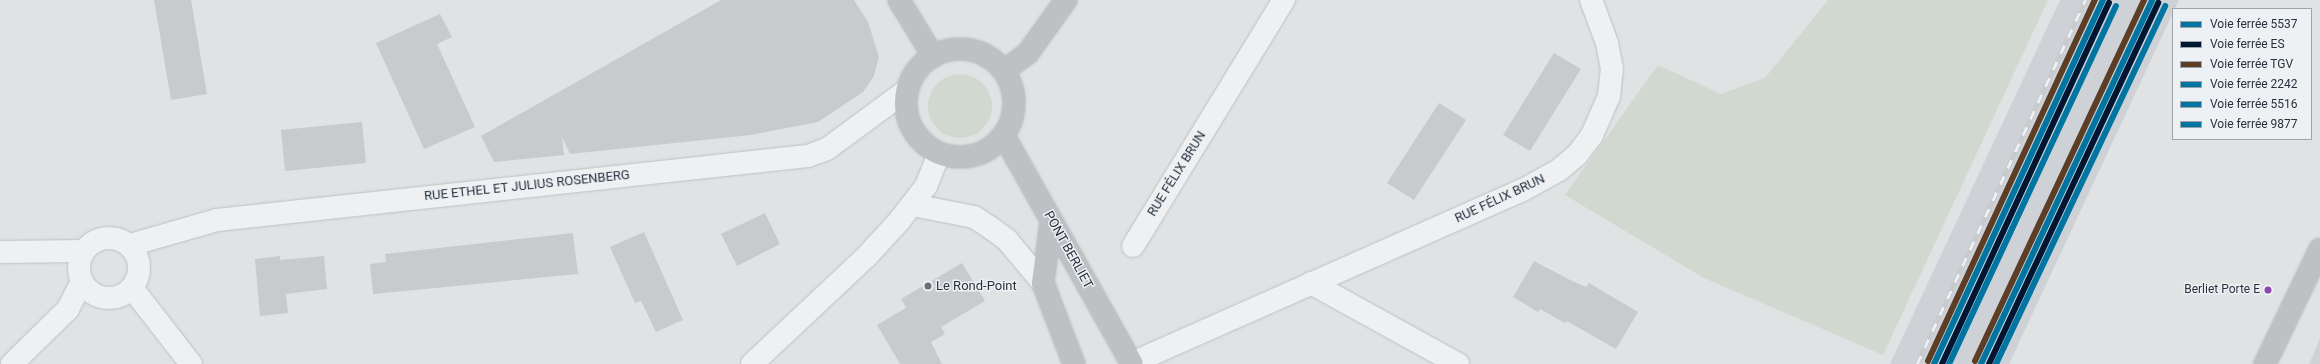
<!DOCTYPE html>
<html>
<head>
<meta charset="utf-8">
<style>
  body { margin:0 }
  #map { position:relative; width:2320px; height:364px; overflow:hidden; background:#e0e2e4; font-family:Roboto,sans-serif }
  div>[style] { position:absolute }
  .built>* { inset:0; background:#ced2d7 }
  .green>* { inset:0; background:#d1d8d0 }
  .round { border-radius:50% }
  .building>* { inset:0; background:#c8cacd }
  .roads { filter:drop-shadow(0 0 1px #bec0c2) drop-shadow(0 0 1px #bec0c2) }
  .street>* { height:22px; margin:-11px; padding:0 11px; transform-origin:11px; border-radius:11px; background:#eff0f1 }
  .street>.ring { margin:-11px; padding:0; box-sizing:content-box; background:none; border:22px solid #eff0f1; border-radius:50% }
  .secondary>* { height:22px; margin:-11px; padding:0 11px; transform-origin:11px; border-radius:11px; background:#bec1c4 }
  .secondary>.ring { margin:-11px; padding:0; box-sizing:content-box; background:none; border:22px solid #bec1c4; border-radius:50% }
  .rail>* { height:4.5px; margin-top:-2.25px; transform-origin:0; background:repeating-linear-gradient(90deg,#edf1f4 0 9px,#c8cacc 0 18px); box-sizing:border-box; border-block:1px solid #c8cacc }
  .rail-1>* { height:6px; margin:-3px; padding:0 3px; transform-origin:3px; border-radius:3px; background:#0075a1 }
  .rail-2>* { height:6px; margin:-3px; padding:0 3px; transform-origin:3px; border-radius:3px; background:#011633 }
  .rail-3>* { height:6px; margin:-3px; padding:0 3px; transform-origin:3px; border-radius:3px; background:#5c3e26 }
  .rail-4>* { height:6px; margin:-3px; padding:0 3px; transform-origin:3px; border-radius:3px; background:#0075a1 }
  .rail-5>* { height:6px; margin:-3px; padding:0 3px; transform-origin:3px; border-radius:3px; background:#0075a1 }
  .rail-6>* { height:6px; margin:-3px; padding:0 3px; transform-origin:3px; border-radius:3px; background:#0075a1 }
  .dots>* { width:11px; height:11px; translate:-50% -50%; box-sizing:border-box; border:2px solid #edf1f4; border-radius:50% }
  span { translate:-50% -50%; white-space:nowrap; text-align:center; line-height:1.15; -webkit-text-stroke:3px #edf1f4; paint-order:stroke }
  .bus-label { font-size:12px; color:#29313c }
  .right { translate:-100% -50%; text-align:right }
  .street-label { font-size:13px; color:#29313c }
  .poi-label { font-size:13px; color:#29313c }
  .left { translate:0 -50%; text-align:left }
  .legend { position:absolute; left:2172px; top:8px; width:140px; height:132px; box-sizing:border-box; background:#edf1f4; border:1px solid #9fa4aa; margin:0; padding:5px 7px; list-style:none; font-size:12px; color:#29313c }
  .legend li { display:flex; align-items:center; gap:8px; height:20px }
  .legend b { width:20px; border:1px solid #9fa4aa }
</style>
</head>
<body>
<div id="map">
  <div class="built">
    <div style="clip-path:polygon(2060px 0,2179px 0,2009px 364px,1890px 364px)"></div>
    <div style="clip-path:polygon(2320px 339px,2320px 364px,2309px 364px)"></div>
  </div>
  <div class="green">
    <div style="clip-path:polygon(1828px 0,2048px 0,1883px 355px,1704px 278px,1565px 195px,1658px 65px,1721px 94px,1765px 78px)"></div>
    <div class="round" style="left:928px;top:74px;width:64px;height:64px"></div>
  </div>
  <div class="building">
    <div style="clip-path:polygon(154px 0,191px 0,207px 94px,171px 100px)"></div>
    <div style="clip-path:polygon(721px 0,854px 0,868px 22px,879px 57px,874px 76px,863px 92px,818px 122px,751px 135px,570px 154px,562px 137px,564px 155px,494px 162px,481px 136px)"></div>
    <div style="clip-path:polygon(440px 14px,452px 37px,437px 44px,475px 127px,424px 149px,376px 43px)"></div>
    <div style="clip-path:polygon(1554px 53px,1581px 69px,1530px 151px,1503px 135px)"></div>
    <div style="clip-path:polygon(1439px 103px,1466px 120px,1414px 200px,1387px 183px)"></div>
    <div style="clip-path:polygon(362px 122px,366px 163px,285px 171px,281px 130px)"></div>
    <div style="clip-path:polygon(765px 213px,780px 244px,737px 266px,721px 234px)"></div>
    <div style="clip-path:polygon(644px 232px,683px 320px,656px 332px,641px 301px,635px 303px,610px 247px)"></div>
    <div style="clip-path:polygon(573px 233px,578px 274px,373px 294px,370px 264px,386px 262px,385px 254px)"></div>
    <div style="clip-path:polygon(280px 256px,280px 260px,324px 256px,327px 289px,286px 294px,288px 313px,260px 316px,255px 259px)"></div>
    <div style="clip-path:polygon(1534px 261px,1572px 281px,1586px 287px,1589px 283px,1638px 312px,1616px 349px,1567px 321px,1565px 323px,1540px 309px,1538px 312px,1513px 297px)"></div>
    <div style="clip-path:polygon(962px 263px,985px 301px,941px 327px,945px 334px,931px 342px,942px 364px,900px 364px,877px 325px,906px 308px,901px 299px)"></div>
  </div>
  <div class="roads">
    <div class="street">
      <div style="left:913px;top:205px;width:62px;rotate:11.1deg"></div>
      <div style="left:974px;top:217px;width:17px;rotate:33deg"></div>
      <div style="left:988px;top:226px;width:24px;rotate:36deg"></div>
      <div style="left:1007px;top:240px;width:56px;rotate:50.1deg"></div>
      <div class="ring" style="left:79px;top:238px;width:38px;height:38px"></div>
      <div style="left:130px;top:245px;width:91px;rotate:-16deg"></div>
      <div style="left:217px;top:220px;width:594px;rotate:-6.18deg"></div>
      <div style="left:808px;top:156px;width:20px;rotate:-20deg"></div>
      <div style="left:827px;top:149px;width:99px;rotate:-36.4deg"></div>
      <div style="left:1133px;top:246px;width:289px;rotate:-58.5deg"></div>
      <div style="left:0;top:252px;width:84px;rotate:-0.7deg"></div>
      <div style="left:1311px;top:283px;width:168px;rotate:28.9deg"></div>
      <div style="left:132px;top:288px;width:96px;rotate:52.2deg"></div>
      <div style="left:1132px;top:363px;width:428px;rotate:-23.9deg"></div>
      <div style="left:1523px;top:190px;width:41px;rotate:-29.1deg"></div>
      <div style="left:1559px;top:170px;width:23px;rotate:-40deg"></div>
      <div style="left:1577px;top:155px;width:25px;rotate:-53deg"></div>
      <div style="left:1592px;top:135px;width:43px;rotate:-66.4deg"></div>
      <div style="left:1609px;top:96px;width:27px;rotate:-84deg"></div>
      <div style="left:1612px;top:69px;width:26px;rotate:-101deg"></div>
      <div style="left:1607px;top:43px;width:46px;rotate:-110.4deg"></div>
      <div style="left:12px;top:364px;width:78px;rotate:-44.5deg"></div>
      <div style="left:68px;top:309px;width:31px;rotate:-63deg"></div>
      <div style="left:752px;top:364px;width:156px;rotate:-43.2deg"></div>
      <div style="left:866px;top:257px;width:50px;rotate:-47.4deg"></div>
      <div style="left:900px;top:220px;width:43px;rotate:-52.6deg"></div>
      <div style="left:926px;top:186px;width:35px;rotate:-68deg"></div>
    </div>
    <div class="secondary">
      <div style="left:899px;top:0;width:66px;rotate:58.7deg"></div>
      <div class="ring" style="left:906px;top:49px;width:86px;height:86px"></div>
      <div style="left:1004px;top:71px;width:30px;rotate:-37deg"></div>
      <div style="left:1028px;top:53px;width:65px;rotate:-54.4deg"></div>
      <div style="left:1004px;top:136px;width:261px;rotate:60.7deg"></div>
      <div style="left:1051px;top:222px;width:62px;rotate:97.5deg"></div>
      <div style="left:1043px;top:283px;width:87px;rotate:69.1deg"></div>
      <div style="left:2265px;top:364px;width:127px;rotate:-64.4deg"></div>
    </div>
  </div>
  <div class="rail">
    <div style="left:1917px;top:364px;width:401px;rotate:-65.2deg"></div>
  </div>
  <div class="rail-1">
    <div style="left:1981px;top:364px;width:402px;rotate:-64.8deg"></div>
  </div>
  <div class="rail-2">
    <div style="left:1942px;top:364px;width:398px;rotate:-65.2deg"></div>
    <div style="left:1989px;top:364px;width:399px;rotate:-64.9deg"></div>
  </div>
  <div class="rail-3">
    <div style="left:1928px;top:361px;width:398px;rotate:-65.2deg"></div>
    <div style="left:1975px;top:361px;width:399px;rotate:-64.9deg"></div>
  </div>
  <div class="rail-4">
    <div style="left:1934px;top:364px;width:401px;rotate:-65.1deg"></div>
  </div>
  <div class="rail-5">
    <div style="left:1949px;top:364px;width:395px;rotate:-65deg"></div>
  </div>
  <div class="rail-6">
    <div style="left:1996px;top:364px;width:396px;rotate:-64.7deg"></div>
  </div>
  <div class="dots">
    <div style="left:928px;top:286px;background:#696f77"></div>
    <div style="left:2268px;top:290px;background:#8e44ad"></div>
  </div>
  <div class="bus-label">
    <span class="right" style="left:2260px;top:290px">Berliet Porte E</span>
  </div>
  <div class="street-label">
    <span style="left:1177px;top:174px;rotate:-58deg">RUE FÉLIX BRUN</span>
    <span style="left:527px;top:186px;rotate:-6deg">RUE ETHEL ET JULIUS ROSENBERG</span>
    <span style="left:1500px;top:199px;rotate:-25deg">RUE FÉLIX BRUN</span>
    <span style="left:1068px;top:250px;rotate:61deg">PONT BERLIET</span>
  </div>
  <div class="poi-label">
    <span class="left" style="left:936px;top:286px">Le Rond-Point</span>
  </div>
  <ul class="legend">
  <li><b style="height:5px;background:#0075a1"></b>Voie ferrée 5537</li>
  <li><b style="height:5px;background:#011633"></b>Voie ferrée ES</li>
  <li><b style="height:5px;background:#5c3e26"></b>Voie ferrée TGV</li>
  <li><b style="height:5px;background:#0075a1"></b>Voie ferrée 2242</li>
  <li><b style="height:5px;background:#0075a1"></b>Voie ferrée 5516</li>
  <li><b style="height:5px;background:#0075a1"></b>Voie ferrée 9877</li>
  </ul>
</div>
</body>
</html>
